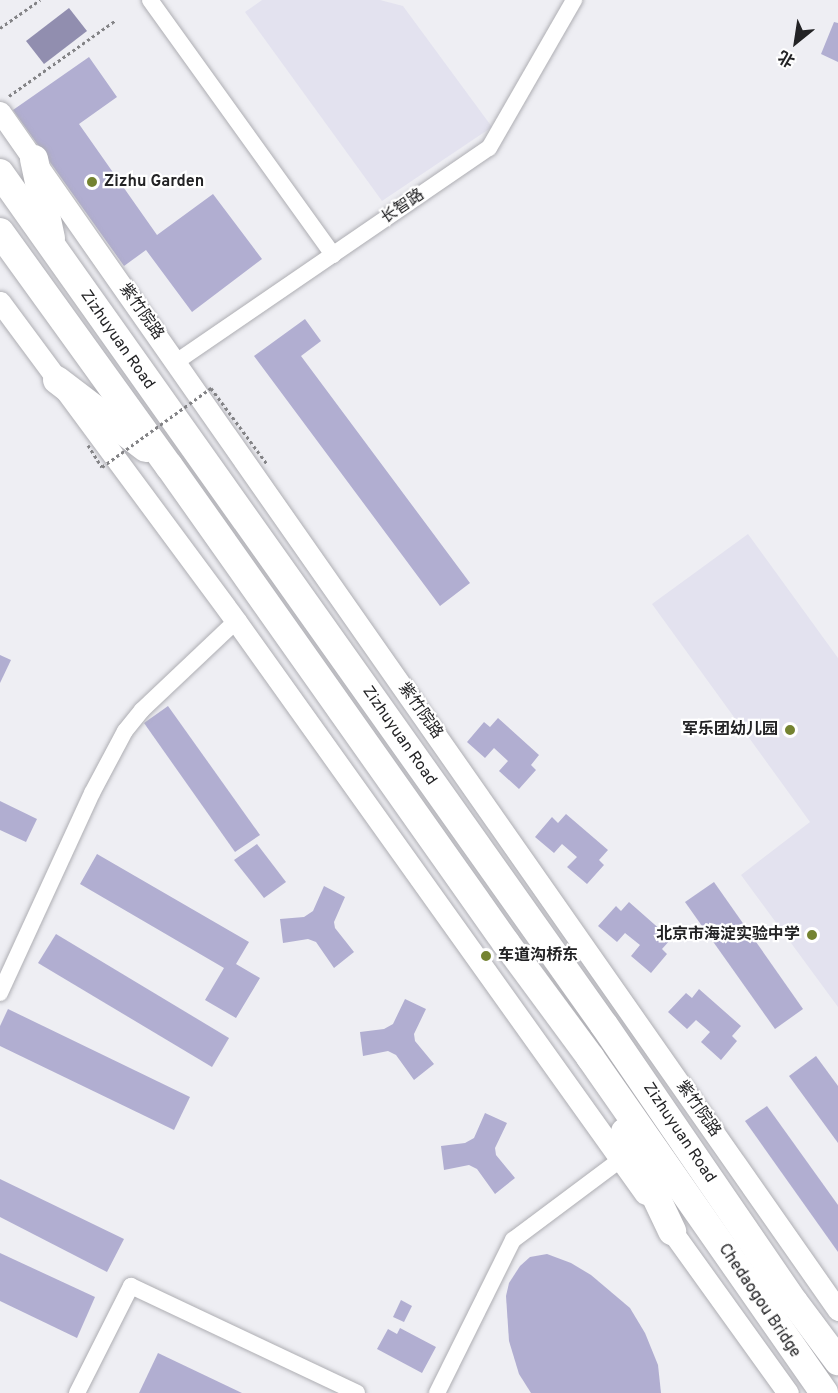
<!DOCTYPE html>
<html>
<head>
<meta charset="utf-8">
<style>
  body { margin:0 }
  #map { position:relative; width:838px; height:1393px; overflow:hidden; background:#eeeef3; font-family:Overpass,"Noto Sans SC",sans-serif }
  div>[style] { position:absolute }
  .built>* { inset:0; background:#e3e2ef }
  .water>* { inset:0; background:#918eaf }
  .building>* { inset:0; background:#b1aed1 }
  .path>* { height:3px; margin-top:-1.5px; transform-origin:0; background:repeating-linear-gradient(90deg,#838386 0 3px,transparent 0 6px) }
  .roads { filter:drop-shadow(0 0 2px #aeaeb3) drop-shadow(0 0 2px #aeaeb3) }
  .minor>* { height:16px; margin:-8px; padding:0 8px; transform-origin:8px; border-radius:8px; background:#fff }
  .tertiary>* { height:21px; margin:-10.5px; padding:0 10.5px; transform-origin:10.5px; border-radius:10.5px; background:#fff }
  .trunk>* { height:28px; margin:-14px; padding:0 14px; transform-origin:14px; border-radius:14px; background:#fff }
  .path-bridge>* { height:3px; margin-top:-1.5px; transform-origin:0; background:repeating-linear-gradient(90deg,#838386 0 3px,transparent 0 6px) }
  .dots>* { width:16px; height:16px; translate:-50% -50%; box-sizing:border-box; border:3px solid #fff; border-radius:50% }
  span { translate:-50% -50%; white-space:nowrap; text-align:center; line-height:1.15; -webkit-text-stroke:4.5px #fff; paint-order:stroke }
  .poi-label { font-size:16px; color:#232325; font-weight:700 }
  .left { translate:0 -50%; text-align:left }
  .right { translate:-100% -50%; text-align:right }
  .street-label { font-size:16px; color:#232325 }
  .north { position:absolute; left:766px; top:12px; width:60px; height:60px; -webkit-text-stroke:4px #fff; paint-order:stroke; rotate:210deg; font-size:16px; font-weight:700; line-height:24px; text-align:center; color:#232325 }
  .north::after { content:''; display:block; margin:auto; width:21px; height:27px; background:#232325; clip-path:polygon(50% 0,100% 100%,50% 72%,0 100%) }
</style>
</head>
<body>
<div id="map">
  <div class="built">
    <div style="clip-path:polygon(262px 0,380px 0,403px 6px,492px 127px,382px 201px,245px 12px)"></div>
    <div style="clip-path:polygon(748px 534px,838px 658px,838px 1007px,741px 875px,810px 822px,652px 604px)"></div>
  </div>
  <div class="water">
    <div style="clip-path:polygon(69px 8px,87px 31px,44px 64px,26px 41px)"></div>
  </div>
  <div class="building">
    <div style="clip-path:polygon(834px 22px,838px 23px,838px 62px,821px 54px)"></div>
    <div style="clip-path:polygon(89px 57px,117px 97px,79px 124px,157px 235px,213px 194px,262px 259px,192px 312px,146px 250px,124px 266px,13px 110px)"></div>
    <div style="clip-path:polygon(305px 319px,321px 341px,301px 356px,470px 583px,440px 606px,254px 356px)"></div>
    <div style="clip-path:polygon(0 655px,11px 660px,0 683px)"></div>
    <div style="clip-path:polygon(168px 706px,260px 835px,235px 852px,144px 723px)"></div>
    <div style="clip-path:polygon(498px 718px,539px 755px,531px 765px,536px 770px,519px 789px,499px 771px,508px 761px,494px 748px,485px 758px,467px 742px,484px 722px,490px 727px)"></div>
    <div style="clip-path:polygon(0 801px,37px 819px,26px 842px,0 830px)"></div>
    <div style="clip-path:polygon(566px 814px,608px 850px,599px 860px,604px 865px,587px 884px,567px 867px,577px 857px,562px 844px,554px 853px,535px 837px,552px 817px,558px 823px)"></div>
    <div style="clip-path:polygon(257px 844px,286px 882px,264px 898px,234px 860px)"></div>
    <div style="clip-path:polygon(97px 854px,249px 942px,236px 964px,260px 978px,236px 1018px,205px 1000px,224px 968px,80px 884px)"></div>
    <div style="clip-path:polygon(714px 882px,803px 1009px,775px 1029px,685px 902px)"></div>
    <div style="clip-path:polygon(324px 886px,345px 897px,334px 922px,335px 928px,354px 952px,334px 968px,316px 942px,308px 939px,283px 943px,280px 919px,304px 917px,313px 911px)"></div>
    <div style="clip-path:polygon(629px 902px,671px 939px,662px 949px,667px 954px,651px 973px,631px 956px,640px 945px,625px 933px,617px 942px,598px 926px,616px 906px,621px 911px)"></div>
    <div style="clip-path:polygon(56px 934px,229px 1038px,212px 1067px,38px 963px)"></div>
    <div style="clip-path:polygon(699px 989px,741px 1026px,732px 1036px,737px 1041px,721px 1060px,701px 1042px,710px 1032px,696px 1020px,687px 1029px,668px 1012px,686px 993px,692px 998px)"></div>
    <div style="clip-path:polygon(405px 999px,426px 1009px,414px 1034px,415px 1041px,434px 1064px,414px 1080px,396px 1055px,388px 1051px,363px 1056px,360px 1032px,384px 1029px,393px 1024px)"></div>
    <div style="clip-path:polygon(8px 1009px,190px 1097px,174px 1130px,0 1046px,0 1026px)"></div>
    <div style="clip-path:polygon(816px 1056px,838px 1086px,838px 1143px,789px 1076px)"></div>
    <div style="clip-path:polygon(767px 1106px,838px 1205px,838px 1252px,745px 1121px)"></div>
    <div style="clip-path:polygon(485px 1113px,507px 1123px,495px 1148px,496px 1155px,515px 1178px,495px 1194px,477px 1169px,469px 1165px,444px 1170px,441px 1146px,465px 1143px,474px 1138px)"></div>
    <div style="clip-path:polygon(0 1179px,124px 1239px,107px 1272px,0 1217px)"></div>
    <div style="clip-path:polygon(0 1253px,95px 1297px,77px 1338px,0 1301px)"></div>
    <div style="clip-path:polygon(547px 1254px,571px 1263px,591px 1275px,630px 1308px,645px 1333px,658px 1365px,661px 1393px,531px 1393px,519px 1374px,509px 1341px,506px 1296px,509px 1283px,520px 1266px,530px 1257px)"></div>
    <div style="clip-path:polygon(401px 1300px,412px 1306px,404px 1322px,393px 1317px)"></div>
    <div style="clip-path:polygon(400px 1328px,436px 1347px,422px 1373px,377px 1349px,388px 1329px,397px 1334px)"></div>
    <div style="clip-path:polygon(158px 1353px,242px 1393px,139px 1393px)"></div>
  </div>
  <div class="path">
    <div style="left:0;top:28px;width:49px;rotate:-35deg"></div>
    <div style="left:9px;top:96px;width:131px;rotate:-35.4deg"></div>
  </div>
  <div class="roads">
    <div class="minor">
      <div style="left:150px;top:0;width:314px;rotate:54.3deg"></div>
      <div style="left:176px;top:362px;width:379px;rotate:-34.4deg"></div>
      <div style="left:489px;top:148px;width:171px;rotate:-60.1deg"></div>
      <div style="left:0;top:993px;width:220px;rotate:-65.3deg"></div>
      <div style="left:92px;top:793px;width:70px;rotate:-62deg"></div>
      <div style="left:125px;top:731px;width:27px;rotate:-51deg"></div>
      <div style="left:142px;top:710px;width:129px;rotate:-43.4deg"></div>
      <div style="left:77px;top:1393px;width:120px;rotate:-63.2deg"></div>
      <div style="left:131px;top:1286px;width:250px;rotate:25.3deg"></div>
      <div style="left:437px;top:1393px;width:171px;rotate:-63.6deg"></div>
      <div style="left:513px;top:1240px;width:134px;rotate:-36.8deg"></div>
    </div>
    <div class="tertiary">
      <div style="left:0;top:112px;width:1462px;rotate:55.03deg"></div>
      <div style="left:0;top:302px;width:397px;rotate:53.5deg"></div>
      <div style="left:236px;top:621px;width:704px;rotate:54.48deg"></div>
      <div style="left:663px;top:1219px;width:214px;rotate:54.3deg"></div>
    </div>
    <div class="trunk">
      <div style="left:34px;top:159px;width:81px;rotate:77.9deg"></div>
      <div style="left:0;top:173px;width:1044px;rotate:54.67deg"></div>
      <div style="left:604px;top:1025px;width:336px;rotate:55.6deg"></div>
      <div style="left:794px;top:1302px;width:74px;rotate:53.3deg"></div>
      <div style="left:0;top:232px;width:289px;rotate:54.2deg"></div>
      <div style="left:169px;top:466px;width:584px;rotate:54.76deg"></div>
      <div style="left:506px;top:943px;width:142px;rotate:53.6deg"></div>
      <div style="left:590px;top:1057px;width:409px;rotate:55.1deg"></div>
      <div style="left:57px;top:380px;width:112px;rotate:37.4deg"></div>
      <div style="left:625px;top:1132px;width:110px;rotate:64.6deg"></div>
    </div>
  </div>
  <div class="path-bridge">
    <div style="left:88px;top:445px;width:26px;rotate:58deg"></div>
    <div style="left:102px;top:467px;width:135px;rotate:-35.9deg"></div>
    <div style="left:211px;top:388px;width:94px;rotate:53.6deg"></div>
  </div>
  <div class="dots">
    <div style="left:92px;top:182px;background:#748331"></div>
    <div style="left:790px;top:730px;background:#748331"></div>
    <div style="left:812px;top:935px;background:#748331"></div>
    <div style="left:486px;top:956px;background:#748331"></div>
  </div>
  <div class="poi-label">
    <span class="left" style="left:104px;top:182px">Zizhu Garden</span>
    <span class="right" style="left:778px;top:730px">军乐团幼儿园</span>
    <span class="right" style="left:800px;top:935px">北京市海淀实验中学</span>
    <span class="left" style="left:498px;top:956px">车道沟桥东</span>
  </div>
  <div class="street-label">
    <span style="left:403px;top:207px;rotate:-34deg">长智路</span>
    <span style="left:141px;top:312px;rotate:55deg">紫竹院路</span>
    <span style="left:117px;top:340px;rotate:55deg">Zizhuyuan Road</span>
    <span style="left:420px;top:711px;rotate:55deg">紫竹院路</span>
    <span style="left:399px;top:736px;rotate:55deg">Zizhuyuan Road</span>
    <span style="left:698px;top:1109px;rotate:55deg">紫竹院路</span>
    <span style="left:679px;top:1133px;rotate:56deg">Zizhuyuan Road</span>
    <span style="left:759px;top:1301px;rotate:56deg">Chedaogou Bridge</span>
  </div>
  <div class="north">北</div>
</div>
</body>
</html>
